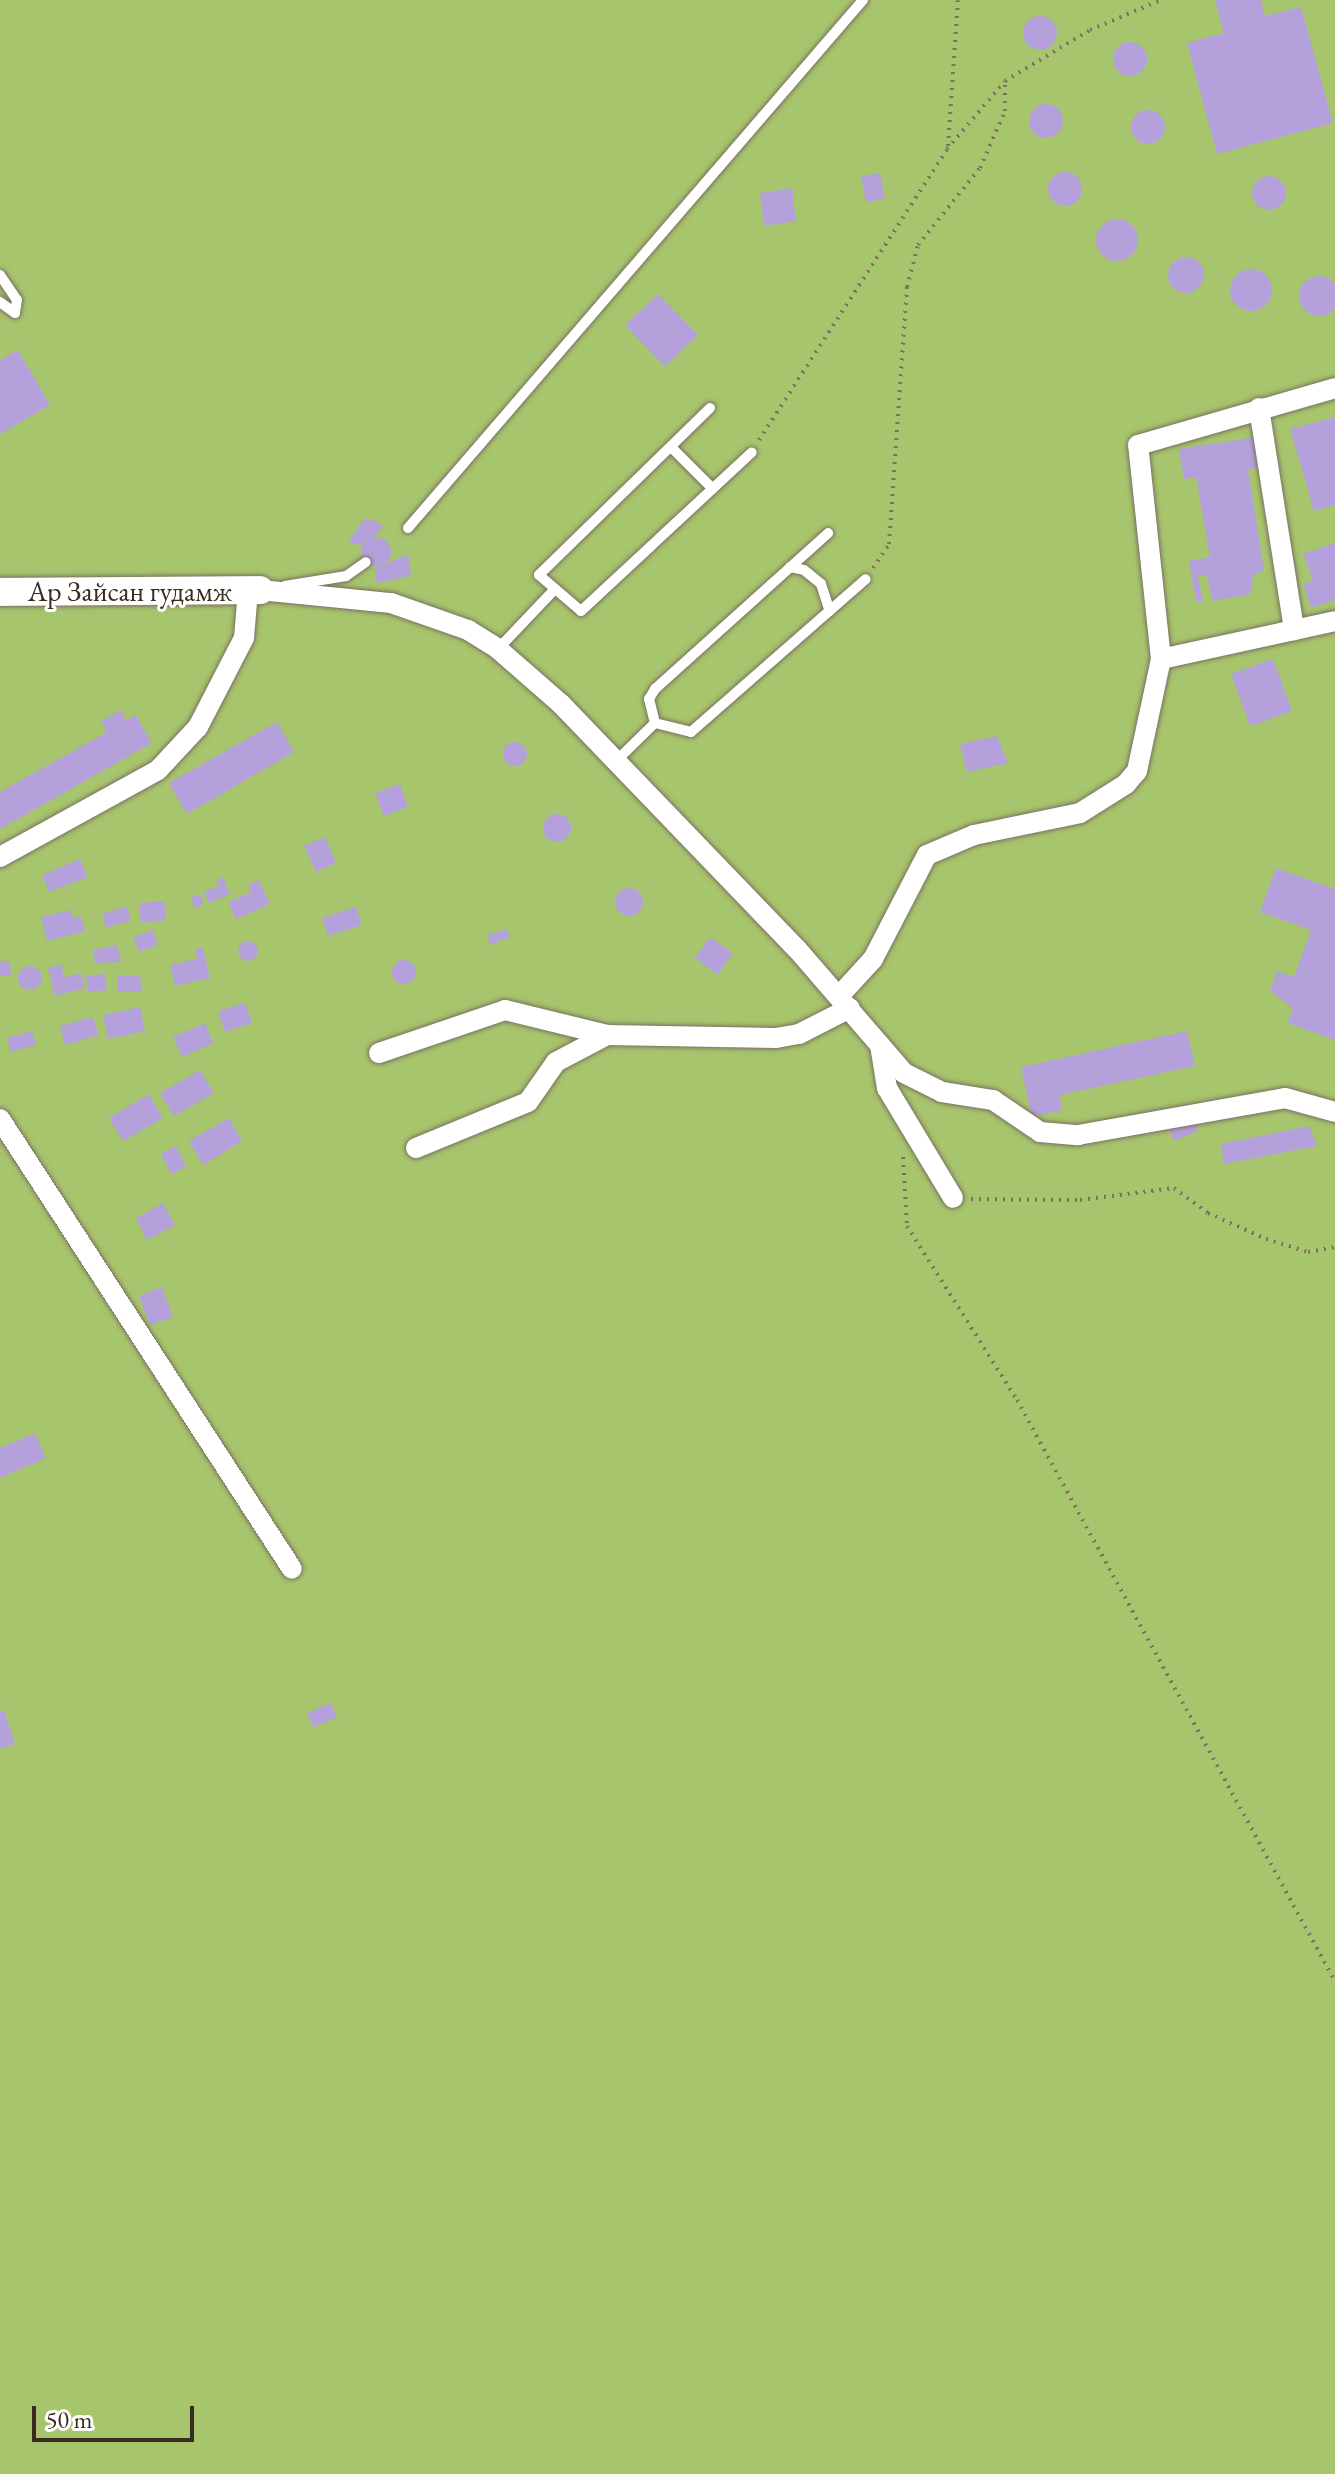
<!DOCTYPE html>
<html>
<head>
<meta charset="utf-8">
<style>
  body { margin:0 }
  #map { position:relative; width:1335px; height:2474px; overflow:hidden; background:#f6f2e2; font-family:"EB Garamond",serif }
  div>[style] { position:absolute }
  .green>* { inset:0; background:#a7c56c }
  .building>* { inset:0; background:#b4a1dc }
  .round { border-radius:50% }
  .path>* { height:4px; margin-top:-2px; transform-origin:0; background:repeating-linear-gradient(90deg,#7c7063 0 2px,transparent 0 8px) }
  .roads { filter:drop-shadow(0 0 2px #7c7063) drop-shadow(0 0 2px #7c7063) }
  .lane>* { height:10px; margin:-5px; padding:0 5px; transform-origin:5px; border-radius:5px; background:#fff }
  .street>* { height:20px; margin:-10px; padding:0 10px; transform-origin:10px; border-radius:10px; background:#fff }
  .secondary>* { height:28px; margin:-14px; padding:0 14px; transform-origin:14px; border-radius:14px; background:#fff }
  span { translate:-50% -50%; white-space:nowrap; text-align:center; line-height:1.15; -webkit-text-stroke:6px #fff; paint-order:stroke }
  .street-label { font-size:28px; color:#3b2a1e }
  .scale { position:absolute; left:32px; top:2406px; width:162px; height:36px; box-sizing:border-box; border:4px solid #3b2a1e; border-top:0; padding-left:10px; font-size:24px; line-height:28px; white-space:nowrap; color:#3b2a1e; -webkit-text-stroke:6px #fff; paint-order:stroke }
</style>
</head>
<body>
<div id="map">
  <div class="green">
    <div style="clip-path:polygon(0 0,1335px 0,1335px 2474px,0 2474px)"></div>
  </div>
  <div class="building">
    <div style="clip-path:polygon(1215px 0,1261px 0,1265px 16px,1301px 7px,1333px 123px,1217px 154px,1187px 43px,1224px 33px)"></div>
    <div class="round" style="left:1023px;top:16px;width:34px;height:34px"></div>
    <div class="round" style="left:1113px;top:42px;width:34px;height:34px"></div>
    <div class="round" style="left:1029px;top:104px;width:34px;height:34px"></div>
    <div class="round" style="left:1131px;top:110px;width:34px;height:34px"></div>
    <div class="round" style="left:1048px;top:172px;width:34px;height:34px"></div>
    <div style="clip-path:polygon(880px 173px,885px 199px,866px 202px,861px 176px)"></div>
    <div class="round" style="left:1252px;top:176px;width:34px;height:34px"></div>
    <div style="clip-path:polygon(792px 188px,796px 221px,764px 226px,760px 193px)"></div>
    <div class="round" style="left:1096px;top:219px;width:42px;height:42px"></div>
    <div class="round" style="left:1168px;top:257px;width:36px;height:36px"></div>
    <div class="round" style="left:1230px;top:269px;width:42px;height:42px"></div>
    <div class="round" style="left:1299px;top:276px;width:40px;height:40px"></div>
    <div style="clip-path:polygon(658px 294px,698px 335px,665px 367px,625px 325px)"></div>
    <div style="clip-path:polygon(18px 350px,50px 405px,0 434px,0 360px)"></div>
    <div style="clip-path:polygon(1335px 417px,1335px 505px,1314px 511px,1290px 429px)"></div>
    <div style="clip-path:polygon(1256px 437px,1261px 467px,1248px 470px,1264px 570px,1253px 575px,1251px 594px,1212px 601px,1207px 575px,1198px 576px,1203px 603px,1196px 601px,1189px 561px,1210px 557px,1196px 477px,1184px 479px,1179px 449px)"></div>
    <div style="clip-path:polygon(365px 518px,382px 524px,379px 533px,359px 545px,348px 542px)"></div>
    <div class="round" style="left:361px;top:537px;width:30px;height:30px"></div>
    <div style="clip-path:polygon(1335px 543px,1335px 600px,1311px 608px,1303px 584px,1313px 580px,1303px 554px)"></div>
    <div style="clip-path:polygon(408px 554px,411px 576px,376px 583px,375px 569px)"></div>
    <div style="clip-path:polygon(1273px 659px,1292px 711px,1250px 726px,1231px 674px)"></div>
    <div style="clip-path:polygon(121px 710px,126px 721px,136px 715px,152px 743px,0 829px,0 792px,107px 732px,101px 721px)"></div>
    <div style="clip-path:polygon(277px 722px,294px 752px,187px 814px,169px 783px)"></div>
    <div style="clip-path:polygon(997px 736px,1008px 763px,967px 772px,960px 744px)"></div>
    <div class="round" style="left:503px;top:742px;width:24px;height:24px"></div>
    <div style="clip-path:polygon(400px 784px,408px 807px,384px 816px,375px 793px)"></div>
    <div class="round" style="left:543px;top:814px;width:28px;height:28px"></div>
    <div style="clip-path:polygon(325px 837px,336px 863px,316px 872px,304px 846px)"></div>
    <div style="clip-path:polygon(80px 859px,88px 877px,49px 892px,42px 875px)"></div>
    <div style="clip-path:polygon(1276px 868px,1335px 889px,1335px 1040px,1288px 1023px,1293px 1008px,1270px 991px,1277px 971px,1294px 977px,1311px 930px,1260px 912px)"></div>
    <div style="clip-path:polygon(223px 877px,230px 894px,209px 903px,204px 892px,219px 885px,217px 880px)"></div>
    <div style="clip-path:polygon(259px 880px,270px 904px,236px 919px,228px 902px,251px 892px,248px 885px)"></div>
    <div class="round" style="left:615px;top:888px;width:28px;height:28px"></div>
    <div style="clip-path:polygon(200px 894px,204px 904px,194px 908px,191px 897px)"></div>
    <div style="clip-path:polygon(164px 901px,166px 920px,141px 923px,139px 903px)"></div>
    <div style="clip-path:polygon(127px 906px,131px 920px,106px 928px,102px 914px)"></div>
    <div style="clip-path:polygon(356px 907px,362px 925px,328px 936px,322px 918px)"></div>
    <div style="clip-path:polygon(71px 910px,73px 918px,81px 916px,85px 931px,47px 941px,41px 917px)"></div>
    <div style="clip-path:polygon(507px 929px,510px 936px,491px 945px,487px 935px)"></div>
    <div style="clip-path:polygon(153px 930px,158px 945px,139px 952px,133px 937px)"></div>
    <div style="clip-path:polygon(710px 937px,733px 953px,718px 975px,695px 958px)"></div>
    <div class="round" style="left:238px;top:941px;width:20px;height:20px"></div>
    <div style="clip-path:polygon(117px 945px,121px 962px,95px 963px,93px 950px)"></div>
    <div style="clip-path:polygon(203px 947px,210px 978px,175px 986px,170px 965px,197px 959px,195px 949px)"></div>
    <div class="round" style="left:392px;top:960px;width:24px;height:24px"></div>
    <div style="clip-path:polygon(0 961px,10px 961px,11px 975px,0 976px)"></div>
    <div style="clip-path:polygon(61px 964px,64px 977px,81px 973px,85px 988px,55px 996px,48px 968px)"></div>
    <div class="round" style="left:18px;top:966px;width:24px;height:24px"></div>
    <div style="clip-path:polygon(105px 974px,107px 990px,88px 992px,86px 976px)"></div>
    <div style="clip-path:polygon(140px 975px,142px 991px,118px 992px,117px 976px)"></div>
    <div style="clip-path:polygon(245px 1003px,252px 1023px,225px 1032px,218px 1011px)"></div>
    <div style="clip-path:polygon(140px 1007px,145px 1031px,108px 1039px,103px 1015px)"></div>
    <div style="clip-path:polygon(93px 1017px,99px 1035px,65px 1045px,60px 1026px)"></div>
    <div style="clip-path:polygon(205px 1023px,213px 1043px,182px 1057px,173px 1037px)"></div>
    <div style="clip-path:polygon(32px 1031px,36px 1045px,11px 1052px,7px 1038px)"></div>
    <div style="clip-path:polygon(1187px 1031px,1195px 1066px,1059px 1095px,1062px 1110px,1032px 1117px,1021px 1067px)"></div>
    <div style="clip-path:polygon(200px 1070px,214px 1093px,174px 1116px,160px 1093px)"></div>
    <div style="clip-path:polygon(149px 1094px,163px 1118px,123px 1141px,109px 1118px)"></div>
    <div style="clip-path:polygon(229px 1118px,242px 1141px,203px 1165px,189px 1141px)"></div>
    <div style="clip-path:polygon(1195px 1121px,1198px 1131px,1174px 1141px,1167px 1123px)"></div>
    <div style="clip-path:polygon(1309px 1126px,1317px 1146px,1224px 1164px,1221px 1144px)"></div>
    <div style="clip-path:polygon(176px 1146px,186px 1167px,171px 1174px,161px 1154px)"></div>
    <div style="clip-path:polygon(163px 1203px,175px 1225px,147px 1240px,136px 1218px)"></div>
    <div style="clip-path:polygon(162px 1287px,173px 1317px,150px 1325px,139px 1296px)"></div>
    <div style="clip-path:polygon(35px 1433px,46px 1458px,0 1478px,0 1448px)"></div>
    <div style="clip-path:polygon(331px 1703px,337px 1717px,313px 1727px,307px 1713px)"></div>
    <div style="clip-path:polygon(4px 1710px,15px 1744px,0 1749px,0 1711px)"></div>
  </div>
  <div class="path">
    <div style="left:948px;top:146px;width:146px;rotate:-86.1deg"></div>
    <div style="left:759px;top:440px;width:346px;rotate:-57.1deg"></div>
    <div style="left:947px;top:149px;width:89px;rotate:-49.5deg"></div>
    <div style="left:1005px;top:81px;width:99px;rotate:-31deg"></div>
    <div style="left:1090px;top:30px;width:77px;rotate:-22.9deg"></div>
    <div style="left:873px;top:568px;width:29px;rotate:-56deg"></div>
    <div style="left:889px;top:544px;width:258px;rotate:-86deg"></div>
    <div style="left:907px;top:287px;width:43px;rotate:-75.3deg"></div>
    <div style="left:918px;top:245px;width:99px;rotate:-51.2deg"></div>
    <div style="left:980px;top:168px;width:62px;rotate:-66.3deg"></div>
    <div style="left:1005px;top:111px;width:28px;rotate:-90deg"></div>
    <div style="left:903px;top:1157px;width:69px;rotate:86.7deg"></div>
    <div style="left:907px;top:1226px;width:206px;rotate:57.7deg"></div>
    <div style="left:1017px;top:1400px;width:662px;rotate:61.31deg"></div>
    <div style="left:971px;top:1199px;width:109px;rotate:0.5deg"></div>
    <div style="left:1080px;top:1200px;width:95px;rotate:-7.3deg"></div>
    <div style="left:1174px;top:1188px;width:42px;rotate:36.3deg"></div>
    <div style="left:1208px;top:1213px;width:64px;rotate:24.1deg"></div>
    <div style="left:1266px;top:1239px;width:44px;rotate:17.2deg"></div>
    <div style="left:1308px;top:1252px;width:27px;rotate:-10deg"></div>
  </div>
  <div class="roads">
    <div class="lane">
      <div style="left:0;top:275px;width:30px;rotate:56deg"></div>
      <div style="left:17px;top:300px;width:13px;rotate:99deg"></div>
      <div style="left:15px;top:313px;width:19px;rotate:-144deg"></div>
      <div style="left:710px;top:408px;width:239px;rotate:135.7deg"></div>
      <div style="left:539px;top:575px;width:55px;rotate:40.6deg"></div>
      <div style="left:581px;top:611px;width:233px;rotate:-42.9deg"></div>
      <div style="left:671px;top:447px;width:59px;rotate:45deg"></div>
      <div style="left:408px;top:528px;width:697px;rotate:-49.25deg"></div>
      <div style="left:790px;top:567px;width:14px;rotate:12deg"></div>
      <div style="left:804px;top:570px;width:22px;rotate:39deg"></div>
      <div style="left:821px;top:584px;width:28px;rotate:72deg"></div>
      <div style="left:285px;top:586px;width:62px;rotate:-9.3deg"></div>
      <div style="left:346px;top:576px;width:24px;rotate:-35deg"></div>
      <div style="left:498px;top:649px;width:81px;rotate:-46.5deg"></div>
      <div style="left:655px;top:723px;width:37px;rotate:14deg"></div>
      <div style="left:691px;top:732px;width:232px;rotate:-41.2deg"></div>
      <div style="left:655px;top:723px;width:25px;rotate:-104deg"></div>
      <div style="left:649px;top:699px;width:12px;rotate:-59deg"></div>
      <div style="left:655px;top:689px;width:233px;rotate:-42deg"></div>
      <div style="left:616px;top:761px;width:54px;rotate:-44.3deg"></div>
    </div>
    <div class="street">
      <div style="left:1259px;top:408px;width:225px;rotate:81deg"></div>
      <div style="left:260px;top:590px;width:132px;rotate:5.7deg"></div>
      <div style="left:391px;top:603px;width:82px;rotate:19.3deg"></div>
      <div style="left:468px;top:630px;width:36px;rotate:32deg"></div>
      <div style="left:498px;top:649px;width:84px;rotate:41.1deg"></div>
      <div style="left:561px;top:704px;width:340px;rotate:46.1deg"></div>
      <div style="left:797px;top:949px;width:164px;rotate:49.2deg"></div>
      <div style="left:904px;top:1073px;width:42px;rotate:26.6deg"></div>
      <div style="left:942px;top:1092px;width:52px;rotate:8.9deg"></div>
      <div style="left:993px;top:1100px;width:57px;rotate:34.2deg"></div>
      <div style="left:1040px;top:1132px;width:38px;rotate:5deg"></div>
      <div style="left:1078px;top:1135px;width:210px;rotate:-10.1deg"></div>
      <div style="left:1285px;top:1098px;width:52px;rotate:15.6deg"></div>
      <div style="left:1161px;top:659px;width:215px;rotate:-96.1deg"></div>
      <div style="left:1138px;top:445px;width:205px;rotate:-16.1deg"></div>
      <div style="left:0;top:857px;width:180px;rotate:-28.8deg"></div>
      <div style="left:158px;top:770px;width:59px;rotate:-47.1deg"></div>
      <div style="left:198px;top:727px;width:100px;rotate:-62.7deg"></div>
      <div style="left:244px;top:638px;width:48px;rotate:-85.2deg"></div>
      <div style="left:840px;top:995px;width:49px;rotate:-47.5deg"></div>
      <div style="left:873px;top:959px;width:117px;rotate:-62.6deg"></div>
      <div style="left:927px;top:855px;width:51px;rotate:-23.1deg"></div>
      <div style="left:974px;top:835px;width:108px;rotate:-11.7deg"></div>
      <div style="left:1080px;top:813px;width:54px;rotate:-32.2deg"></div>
      <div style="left:1126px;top:784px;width:17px;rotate:-50deg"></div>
      <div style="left:1137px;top:771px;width:115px;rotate:-77.9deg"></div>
      <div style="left:1161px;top:659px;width:178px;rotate:-12.3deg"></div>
      <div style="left:880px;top:1045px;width:44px;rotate:80.8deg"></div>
      <div style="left:887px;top:1088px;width:128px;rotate:59deg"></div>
      <div style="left:379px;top:1053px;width:133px;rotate:-18.8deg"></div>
      <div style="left:505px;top:1010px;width:105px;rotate:13.8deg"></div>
      <div style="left:607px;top:1035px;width:169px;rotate:1deg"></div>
      <div style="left:776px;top:1038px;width:23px;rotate:-10deg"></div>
      <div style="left:799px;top:1034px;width:57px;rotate:-27deg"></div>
      <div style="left:0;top:1119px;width:536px;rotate:57.02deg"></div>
      <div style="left:416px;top:1148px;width:121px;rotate:-22.3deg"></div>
      <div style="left:528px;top:1102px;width:49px;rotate:-55deg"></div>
      <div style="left:556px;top:1062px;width:58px;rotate:-27.9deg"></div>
    </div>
    <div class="secondary">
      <div style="left:0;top:592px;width:260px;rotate:-0.4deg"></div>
    </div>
  </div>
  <div class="street-label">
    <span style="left:130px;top:591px">Ар Зайсан гудамж</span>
  </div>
  <div class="scale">50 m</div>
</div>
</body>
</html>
